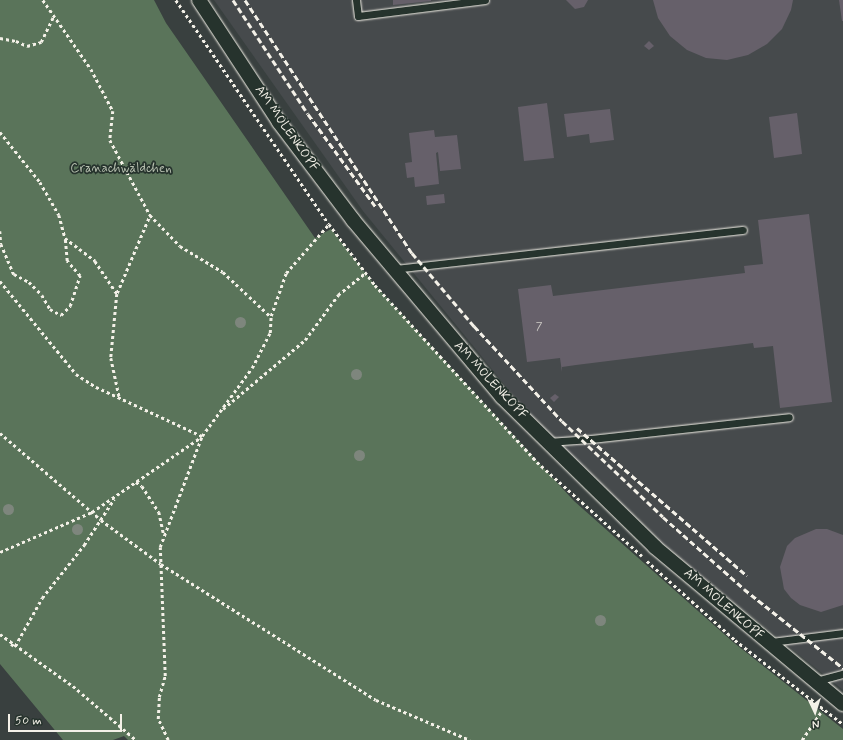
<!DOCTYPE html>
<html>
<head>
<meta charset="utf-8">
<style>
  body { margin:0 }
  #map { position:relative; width:843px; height:740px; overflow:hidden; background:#39403f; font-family:Mynerve,sans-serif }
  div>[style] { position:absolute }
  .built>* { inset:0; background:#464a4c }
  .green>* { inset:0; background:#5a745a }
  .building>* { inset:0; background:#66606a }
  .path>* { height:2.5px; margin-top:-1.25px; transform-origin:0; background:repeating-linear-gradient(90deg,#f4f1e8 0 3px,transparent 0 6px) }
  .roads { filter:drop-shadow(0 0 1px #f4f1e8) drop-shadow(0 0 1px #f4f1e8) }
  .service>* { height:7px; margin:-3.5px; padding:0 3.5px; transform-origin:3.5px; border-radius:3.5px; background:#26332d }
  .minor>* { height:14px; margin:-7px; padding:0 7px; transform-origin:7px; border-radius:7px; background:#26332d }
  .rail>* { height:3px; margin-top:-1.5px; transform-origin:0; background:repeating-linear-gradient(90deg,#f4f1e8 0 6px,transparent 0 9px) }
  .trees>* { width:11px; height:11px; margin:-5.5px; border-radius:50%; background:#7e867d }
  span { translate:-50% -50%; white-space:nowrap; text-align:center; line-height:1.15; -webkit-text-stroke:3.5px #26332d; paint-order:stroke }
  .number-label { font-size:11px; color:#d0cdc8 }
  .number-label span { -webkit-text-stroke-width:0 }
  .street-label { font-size:13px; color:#f4f1e8 }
  .park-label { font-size:13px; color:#b6bfaf }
  .north { position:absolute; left:795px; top:692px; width:40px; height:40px; -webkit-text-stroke:3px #26332d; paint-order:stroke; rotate:176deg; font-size:11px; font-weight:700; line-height:16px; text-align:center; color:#f4f1e8 }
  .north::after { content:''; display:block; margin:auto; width:14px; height:18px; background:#f4f1e8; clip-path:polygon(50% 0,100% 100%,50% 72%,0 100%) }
  .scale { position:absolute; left:8px; top:714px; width:114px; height:18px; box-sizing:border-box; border:2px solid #f4f1e8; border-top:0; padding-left:5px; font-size:12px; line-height:14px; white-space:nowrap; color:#f4f1e8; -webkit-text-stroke:3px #26332d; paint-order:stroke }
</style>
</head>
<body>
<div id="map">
  <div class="built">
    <div style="clip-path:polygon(214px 0,843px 0,843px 690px,668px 549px,536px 423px,363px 211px)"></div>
  </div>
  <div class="green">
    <div style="clip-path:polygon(0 0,154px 0,166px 23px,315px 238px,331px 229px,375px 285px,574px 501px,733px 642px,843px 729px,843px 740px,128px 740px,124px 736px,113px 740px,63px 740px,0 664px)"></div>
  </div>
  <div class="building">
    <div style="clip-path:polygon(393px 0,431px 0,431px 1px,393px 5px)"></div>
    <div style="clip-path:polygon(566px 0,588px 0,584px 7px,575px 9px)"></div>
    <div style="clip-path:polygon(653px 0,793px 0,791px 10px,782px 29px,767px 44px,748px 55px,727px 60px,706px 58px,687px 50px,670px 36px,658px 18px)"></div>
    <div style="clip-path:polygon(839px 0,843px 0,843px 21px,842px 21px)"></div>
    <div style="clip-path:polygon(649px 41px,654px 46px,649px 50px,644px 46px)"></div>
    <div style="clip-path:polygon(547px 103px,554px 158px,524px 161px,518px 107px)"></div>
    <div style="clip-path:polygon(610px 109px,614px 140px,590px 143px,589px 134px,567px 137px,564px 114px)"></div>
    <div style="clip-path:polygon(797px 113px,802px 154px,774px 158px,769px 117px)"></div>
    <div style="clip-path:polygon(434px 130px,435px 137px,457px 135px,461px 169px,440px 171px,438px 152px,436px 153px,439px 184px,415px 187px,414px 177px,407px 178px,405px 163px,412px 162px,409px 133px)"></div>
    <div style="clip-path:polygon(444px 194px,445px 203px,427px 205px,426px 196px)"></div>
    <div style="clip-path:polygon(809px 214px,832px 402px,780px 408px,773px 346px,754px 348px,753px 343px,576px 365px,562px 367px,562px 372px,560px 358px,527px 362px,518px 289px,551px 285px,553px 296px,745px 273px,744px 266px,763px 264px,758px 220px)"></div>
    <div style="clip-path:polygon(555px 394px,559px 397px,554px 402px,550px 398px)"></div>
    <div style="clip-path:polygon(816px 529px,827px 529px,843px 535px,843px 605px,821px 612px,800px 605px,791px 598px,784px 589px,780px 567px,787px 546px,795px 538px)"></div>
  </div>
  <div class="path">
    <div style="left:43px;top:0;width:84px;rotate:55.2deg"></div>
    <div style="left:91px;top:69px;width:47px;rotate:62.4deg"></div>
    <div style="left:113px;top:111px;width:29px;rotate:96deg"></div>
    <div style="left:110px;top:140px;width:85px;rotate:61.9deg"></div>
    <div style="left:150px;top:215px;width:43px;rotate:45.9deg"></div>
    <div style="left:180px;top:246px;width:50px;rotate:31.2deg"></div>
    <div style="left:223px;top:272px;width:64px;rotate:43.1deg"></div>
    <div style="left:176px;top:0;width:271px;rotate:55.7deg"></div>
    <div style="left:329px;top:224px;width:76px;rotate:53deg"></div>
    <div style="left:375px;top:285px;width:240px;rotate:47.5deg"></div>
    <div style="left:537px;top:462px;width:141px;rotate:41.8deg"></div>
    <div style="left:0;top:38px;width:16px;rotate:11deg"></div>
    <div style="left:16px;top:41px;width:12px;rotate:24deg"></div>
    <div style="left:27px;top:46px;width:15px;rotate:-16deg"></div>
    <div style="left:41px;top:42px;width:28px;rotate:-64deg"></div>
    <div style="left:0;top:132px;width:64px;rotate:51.3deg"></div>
    <div style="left:40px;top:182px;width:38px;rotate:60deg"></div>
    <div style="left:59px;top:215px;width:24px;rotate:75deg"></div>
    <div style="left:65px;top:238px;width:38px;rotate:37deg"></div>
    <div style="left:95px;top:261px;width:40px;rotate:56deg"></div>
    <div style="left:117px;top:294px;width:64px;rotate:95.4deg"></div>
    <div style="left:111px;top:358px;width:40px;rotate:78deg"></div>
    <div style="left:0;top:231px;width:13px;rotate:86deg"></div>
    <div style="left:1px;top:244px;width:33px;rotate:67deg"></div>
    <div style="left:14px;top:274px;width:17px;rotate:28deg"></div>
    <div style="left:29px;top:282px;width:18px;rotate:45deg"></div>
    <div style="left:42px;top:295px;width:16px;rotate:60deg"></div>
    <div style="left:50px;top:309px;width:13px;rotate:29deg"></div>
    <div style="left:61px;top:315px;width:13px;rotate:-45deg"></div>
    <div style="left:70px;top:306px;width:32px;rotate:-72deg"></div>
    <div style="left:80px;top:276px;width:20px;rotate:-131deg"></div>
    <div style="left:67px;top:261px;width:23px;rotate:-95deg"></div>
    <div style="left:0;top:281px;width:120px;rotate:50.7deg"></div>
    <div style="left:76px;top:374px;width:24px;rotate:33deg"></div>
    <div style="left:96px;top:387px;width:117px;rotate:24.8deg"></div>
    <div style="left:202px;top:436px;width:84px;rotate:-53.7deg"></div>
    <div style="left:252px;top:368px;width:39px;rotate:-63deg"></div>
    <div style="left:270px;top:333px;width:17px;rotate:-87deg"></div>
    <div style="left:271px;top:316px;width:46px;rotate:-70.8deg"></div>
    <div style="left:286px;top:273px;width:65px;rotate:-48.7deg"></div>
    <div style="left:117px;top:293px;width:85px;rotate:-67.1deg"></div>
    <div style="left:223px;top:409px;width:107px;rotate:-40.1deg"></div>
    <div style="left:305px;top:340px;width:56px;rotate:-53.7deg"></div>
    <div style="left:338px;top:295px;width:36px;rotate:-39deg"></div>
    <div style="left:0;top:433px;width:133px;rotate:40.7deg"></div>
    <div style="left:101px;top:520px;width:74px;rotate:36.3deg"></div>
    <div style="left:161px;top:564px;width:254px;rotate:32.3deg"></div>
    <div style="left:376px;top:700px;width:102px;rotate:23.1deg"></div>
    <div style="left:136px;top:482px;width:7px;rotate:34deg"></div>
    <div style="left:142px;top:486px;width:31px;rotate:57deg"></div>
    <div style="left:159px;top:512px;width:24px;rotate:78deg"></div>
    <div style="left:0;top:552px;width:100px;rotate:-23.5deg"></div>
    <div style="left:92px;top:512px;width:132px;rotate:-34.5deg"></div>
    <div style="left:647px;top:561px;width:118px;rotate:41.9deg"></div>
    <div style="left:735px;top:640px;width:137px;rotate:37.9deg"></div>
    <div style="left:0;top:634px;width:90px;rotate:35.5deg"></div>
    <div style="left:73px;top:686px;width:83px;rotate:40.6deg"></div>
    <div style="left:11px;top:644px;width:4px;rotate:27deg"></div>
    <div style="left:15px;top:646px;width:55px;rotate:-60.6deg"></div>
    <div style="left:42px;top:598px;width:68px;rotate:-51.6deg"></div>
    <div style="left:84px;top:545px;width:55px;rotate:-56.9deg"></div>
    <div style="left:168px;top:740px;width:23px;rotate:-115deg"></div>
    <div style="left:158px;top:719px;width:22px;rotate:-87deg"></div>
    <div style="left:159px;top:697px;width:22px;rotate:-74deg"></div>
    <div style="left:165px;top:676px;width:129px;rotate:-92.2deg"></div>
    <div style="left:160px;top:547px;width:119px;rotate:-69.3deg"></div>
    <div style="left:802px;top:740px;width:37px;rotate:-56deg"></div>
  </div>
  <div class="roads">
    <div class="service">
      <div style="left:356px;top:0;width:16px;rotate:83deg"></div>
      <div style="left:358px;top:16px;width:128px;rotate:-7.2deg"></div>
      <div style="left:394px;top:269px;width:351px;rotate:-6.4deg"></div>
      <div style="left:547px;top:442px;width:44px;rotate:-3.9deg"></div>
      <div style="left:591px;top:439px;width:199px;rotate:-6.3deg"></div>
      <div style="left:771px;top:642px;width:73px;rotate:-7.1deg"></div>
      <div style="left:816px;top:681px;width:28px;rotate:-15deg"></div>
    </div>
    <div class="minor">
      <div style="left:199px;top:0;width:146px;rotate:56.7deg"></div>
      <div style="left:279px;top:122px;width:123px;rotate:52.9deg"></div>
      <div style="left:353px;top:220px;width:231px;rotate:49.9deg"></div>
      <div style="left:502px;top:397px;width:214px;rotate:44.4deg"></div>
      <div style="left:655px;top:547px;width:245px;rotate:39.9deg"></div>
    </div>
  </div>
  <div class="rail">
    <div style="left:233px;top:0;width:136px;rotate:56.7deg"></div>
    <div style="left:308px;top:114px;width:114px;rotate:53.9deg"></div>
    <div style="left:245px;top:0;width:303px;rotate:56.6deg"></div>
    <div style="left:412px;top:253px;width:96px;rotate:49.7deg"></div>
    <div style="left:474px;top:326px;width:129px;rotate:47.2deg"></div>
    <div style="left:562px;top:421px;width:139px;rotate:43.5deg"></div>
    <div style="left:663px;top:517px;width:108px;rotate:41.6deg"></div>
    <div style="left:744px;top:589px;width:127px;rotate:38.6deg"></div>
    <div style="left:577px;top:428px;width:225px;rotate:41deg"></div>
  </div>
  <div class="trees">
    <div style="left:240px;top:322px"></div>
    <div style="left:356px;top:374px"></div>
    <div style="left:359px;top:455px"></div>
    <div style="left:8px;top:509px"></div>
    <div style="left:77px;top:529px"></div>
    <div style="left:600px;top:620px"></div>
  </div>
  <div class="number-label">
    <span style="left:539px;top:327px">7</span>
  </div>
  <div class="street-label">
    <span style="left:286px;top:129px;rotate:55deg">AM MOLENKOPF</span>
    <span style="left:490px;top:381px;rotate:47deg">AM MOLENKOPF</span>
    <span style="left:723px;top:605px;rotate:41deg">AM MOLENKOPF</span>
  </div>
  <div class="park-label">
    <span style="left:121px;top:169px">Cranachwäldchen</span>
  </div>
  <div class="north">N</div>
  <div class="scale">50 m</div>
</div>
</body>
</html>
